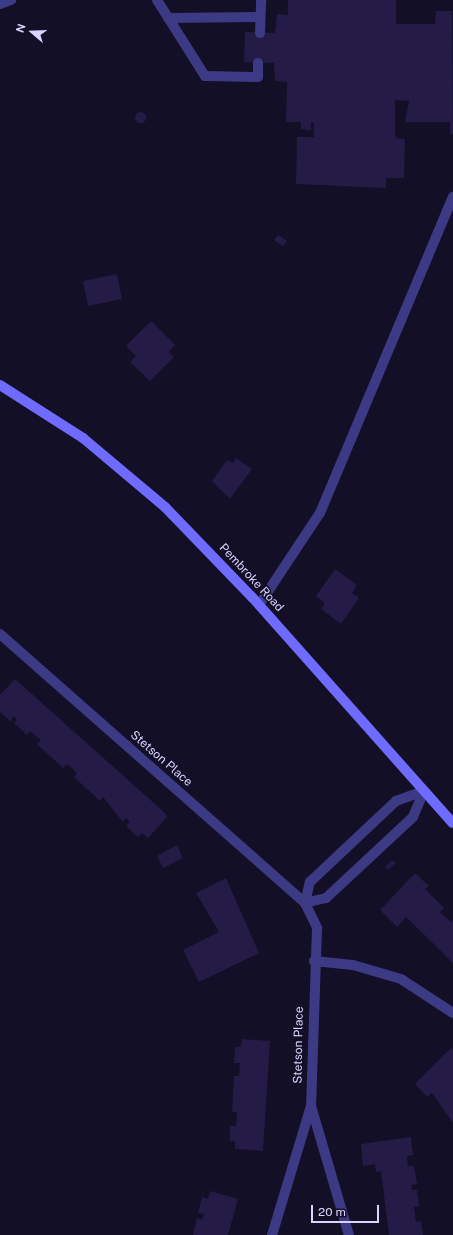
<!DOCTYPE html>
<html>
<head>
<meta charset="utf-8">
<style>
  body { margin:0 }
  #map { position:relative; width:453px; height:1235px; overflow:hidden; background:#130f26; font-family:"Public Sans",sans-serif }
  div>[style] { position:absolute }
  .building>* { inset:0; background:#241b47 }
  .round { border-radius:50% }
  .lane>* { height:10px; margin:-5px; padding:0 5px; transform-origin:5px; border-radius:5px; background:#3d3a85 }
  .street>* { height:10px; margin:-5px; padding:0 5px; transform-origin:5px; border-radius:5px; background:#3d3a85 }
  .secondary>* { height:10px; margin:-5px; padding:0 5px; transform-origin:5px; border-radius:5px; background:#6f6bff }
  span { translate:-50% -50%; white-space:nowrap; text-align:center; line-height:1.15; -webkit-text-stroke:3px #130f26; paint-order:stroke }
  .street-label { font-size:12px; color:#d9d4ff }
  .north { position:absolute; left:12px; top:12px; width:40px; height:40px; -webkit-text-stroke:3px #130f26; paint-order:stroke; rotate:289deg; font-size:11px; font-weight:700; line-height:16px; text-align:center; color:#d9d4ff }
  .north::after { content:''; display:block; margin:auto; width:14px; height:18px; background:#d9d4ff; clip-path:polygon(50% 0,100% 100%,50% 72%,0 100%) }
  .scale { position:absolute; left:311px; top:1205px; width:68px; height:18px; box-sizing:border-box; border:2px solid #d9d4ff; border-top:0; padding-left:5px; font-size:12px; line-height:14px; white-space:nowrap; color:#d9d4ff; -webkit-text-stroke:3px #130f26; paint-order:stroke }
</style>
</head>
<body>
<div id="map">
  <div class="building">
    <div style="clip-path:polygon(288px 0,396px 0,396px 24px,435px 24px,436px 11px,452px 11px,453px 134px,450px 134px,450px 122px,405px 122px,409px 101px,395px 100px,395px 134px,396px 138px,405px 139px,404px 178px,386px 178px,386px 188px,296px 184px,297px 137px,314px 137px,314px 123px,311px 122px,311px 130px,301px 129px,301px 122px,286px 122px,287px 82px,275px 81px,274px 63px,244px 62px,245px 32px,275px 33px,277px 14px,288px 15px)"></div>
    <div class="round" style="left:134.5px;top:111.5px;width:11px;height:11px"></div>
    <div style="clip-path:polygon(278px 235px,287px 241px,283px 246px,274px 240px)"></div>
    <div style="clip-path:polygon(117px 274px,122px 299px,88px 306px,83px 281px)"></div>
    <div style="clip-path:polygon(151px 321px,175px 345px,169px 352px,174px 357px,150px 381px,130px 362px,136px 356px,126px 346px)"></div>
    <div style="clip-path:polygon(236px 458px,252px 469px,230px 499px,212px 481px,227px 460px,233px 463px)"></div>
    <div style="clip-path:polygon(335px 569px,357px 585px,352px 593px,359px 598px,341px 624px,321px 609px,325px 603px,316px 596px)"></div>
    <div style="clip-path:polygon(15px 679px,165px 813px,167px 817px,148px 838px,142px 833px,138px 837px,126px 826px,130px 822px,126px 818px,123px 822px,103px 797px,100px 801px,74px 777px,77px 773px,67px 764px,63px 768px,37px 744px,41px 740px,36px 736px,30px 731px,27px 735px,14px 723px,17px 720px,14px 716px,10px 721px,0 712px,0 695px)"></div>
    <div style="clip-path:polygon(177px 845px,183px 858px,163px 868px,157px 856px)"></div>
    <div style="clip-path:polygon(392px 860px,396px 863px,388px 870px,385px 867px)"></div>
    <div style="clip-path:polygon(415px 873px,429px 886px,425px 889px,444px 908px,440px 912px,451px 922px,453px 919px,453px 963px,406px 917px,397px 927px,380px 910px)"></div>
    <div style="clip-path:polygon(226px 878px,259px 953px,199px 982px,183px 950px,219px 932px,196px 893px)"></div>
    <div style="clip-path:polygon(242px 1039px,270px 1041px,263px 1151px,235px 1149px,235px 1141px,230px 1141px,230px 1126px,236px 1126px,237px 1112px,232px 1112px,234px 1076px,239px 1076px,240px 1063px,234px 1063px,235px 1047px,241px 1047px)"></div>
    <div style="clip-path:polygon(451px 1048px,453px 1050px,453px 1123px,432px 1093px,427px 1097px,415px 1084px)"></div>
    <div style="clip-path:polygon(411px 1137px,413px 1155px,407px 1156px,408px 1166px,414px 1166px,417px 1184px,411px 1185px,412px 1190px,417px 1190px,419px 1207px,414px 1207px,416px 1222px,421px 1221px,423px 1235px,389px 1235px,381px 1171px,376px 1172px,375px 1164px,363px 1166px,361px 1144px)"></div>
    <div style="clip-path:polygon(210px 1191px,238px 1199px,228px 1235px,193px 1235px,197px 1218px,202px 1220px,204px 1214px,198px 1213px,202px 1197px,208px 1199px)"></div>
  </div>
  <div class="lane">
    <div style="left:157px;top:0;width:90px;rotate:57.7deg"></div>
    <div style="left:205px;top:76px;width:53px;rotate:1.1deg"></div>
    <div style="left:258px;top:77px;width:14px;rotate:-90deg"></div>
    <div style="left:0;top:4px;width:12px;rotate:-20deg"></div>
    <div style="left:168px;top:18px;width:92px;rotate:-0.6deg"></div>
    <div style="left:260px;top:33px;width:33px;rotate:-88deg"></div>
    <div style="left:259px;top:605px;width:110px;rotate:-56.5deg"></div>
    <div style="left:320px;top:513px;width:343px;rotate:-67.2deg"></div>
  </div>
  <div class="street">
    <div style="left:0;top:634px;width:407px;rotate:41.4deg"></div>
    <div style="left:305px;top:903px;width:28px;rotate:64deg"></div>
    <div style="left:317px;top:928px;width:178px;rotate:91.9deg"></div>
    <div style="left:311px;top:1106px;width:135px;rotate:106.8deg"></div>
    <div style="left:424px;top:791px;width:28px;rotate:113deg"></div>
    <div style="left:413px;top:817px;width:119px;rotate:137deg"></div>
    <div style="left:326px;top:898px;width:22px;rotate:167deg"></div>
    <div style="left:305px;top:903px;width:22px;rotate:-77deg"></div>
    <div style="left:310px;top:882px;width:118px;rotate:-43.3deg"></div>
    <div style="left:396px;top:801px;width:30px;rotate:-20deg"></div>
    <div style="left:314px;top:961px;width:39px;rotate:6deg"></div>
    <div style="left:353px;top:965px;width:50px;rotate:16.3deg"></div>
    <div style="left:401px;top:979px;width:62px;rotate:33.2deg"></div>
    <div style="left:311px;top:1106px;width:134px;rotate:73.6deg"></div>
  </div>
  <div class="secondary">
    <div style="left:0;top:385px;width:98px;rotate:32.6deg"></div>
    <div style="left:83px;top:438px;width:107px;rotate:40.1deg"></div>
    <div style="left:165px;top:507px;width:125px;rotate:46deg"></div>
    <div style="left:252px;top:597px;width:302px;rotate:48.4deg"></div>
  </div>
  <div class="street-label">
    <span style="left:251px;top:578px;rotate:47deg">Pembroke Road</span>
    <span style="left:161px;top:759px;rotate:41deg">Stetson Place</span>
    <span style="left:299px;top:1045px;rotate:-89deg">Stetson Place</span>
  </div>
  <div class="north">N</div>
  <div class="scale">20 m</div>
</div>
</body>
</html>
